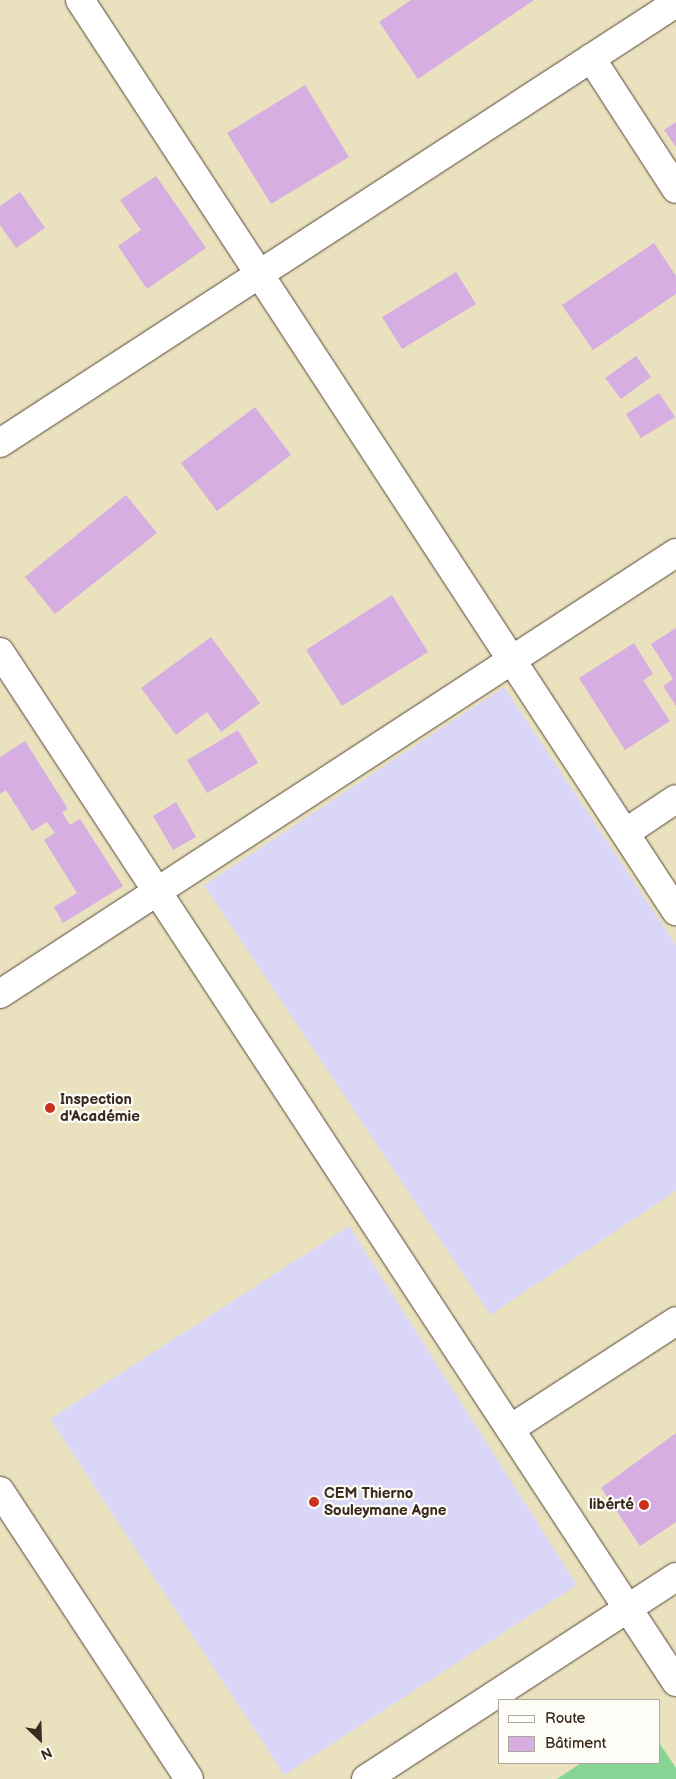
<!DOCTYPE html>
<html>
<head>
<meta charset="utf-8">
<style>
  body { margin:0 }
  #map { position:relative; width:676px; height:1779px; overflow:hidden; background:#eae1bf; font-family:"Balsamiq Sans",sans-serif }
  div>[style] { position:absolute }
  .built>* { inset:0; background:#dad6f7 }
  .green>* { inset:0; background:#87d594 }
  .building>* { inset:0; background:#d6aee1 }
  .roads { filter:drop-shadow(0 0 1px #554536) drop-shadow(0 0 1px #554536) }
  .minor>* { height:28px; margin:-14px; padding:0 14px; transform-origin:14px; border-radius:14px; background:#fff }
  .dots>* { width:14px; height:14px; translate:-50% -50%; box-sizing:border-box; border:2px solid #fdfcf7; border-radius:50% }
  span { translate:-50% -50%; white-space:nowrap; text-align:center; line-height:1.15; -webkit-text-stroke:4.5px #fdfcf7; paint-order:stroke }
  .poi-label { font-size:15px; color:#3b2a1e; font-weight:700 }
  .left { translate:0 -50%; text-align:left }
  .right { translate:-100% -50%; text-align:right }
  .legend { position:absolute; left:498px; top:1699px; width:162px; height:65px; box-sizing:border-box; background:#fdfcf7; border:1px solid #afa8a0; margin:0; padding:6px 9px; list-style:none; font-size:15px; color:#3b2a1e }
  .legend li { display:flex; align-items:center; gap:10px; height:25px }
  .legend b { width:25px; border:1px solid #afa8a0 }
  .north { position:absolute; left:15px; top:1714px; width:50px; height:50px; -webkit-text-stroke:4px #fdfcf7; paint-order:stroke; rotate:156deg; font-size:14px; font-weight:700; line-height:20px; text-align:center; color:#3b2a1e }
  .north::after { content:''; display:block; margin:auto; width:18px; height:22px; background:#3b2a1e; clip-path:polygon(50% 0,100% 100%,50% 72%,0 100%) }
</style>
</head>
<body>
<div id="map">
  <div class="built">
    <div style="clip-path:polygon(504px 687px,676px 945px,676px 1191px,490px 1315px,204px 885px)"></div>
    <div style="clip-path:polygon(349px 1226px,577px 1585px,284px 1775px,50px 1419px)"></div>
  </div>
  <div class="green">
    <div style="clip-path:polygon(660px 1744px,676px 1768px,676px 1779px,557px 1779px,581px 1763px,660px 1763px)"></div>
  </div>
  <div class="building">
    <div style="clip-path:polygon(411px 0,534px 0,418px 79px,379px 22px)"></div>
    <div style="clip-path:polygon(305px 85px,349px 157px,271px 204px,227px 133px)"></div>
    <div style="clip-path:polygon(676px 122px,676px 147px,664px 130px)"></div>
    <div style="clip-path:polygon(156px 176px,206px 248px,147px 289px,118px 246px,141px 230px,120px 200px)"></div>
    <div style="clip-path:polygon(20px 192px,45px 228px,16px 248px,0 225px,0 206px)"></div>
    <div style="clip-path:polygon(654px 243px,676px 276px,676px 294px,593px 350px,562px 305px)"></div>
    <div style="clip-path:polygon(456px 272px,476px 304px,402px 349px,382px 317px)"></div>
    <div style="clip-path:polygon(636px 356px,651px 377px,621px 399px,605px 378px)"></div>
    <div style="clip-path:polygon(659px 393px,675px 417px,641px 438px,626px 414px)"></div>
    <div style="clip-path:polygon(255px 407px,291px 455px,217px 511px,181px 463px)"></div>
    <div style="clip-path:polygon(126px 495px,157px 533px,55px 614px,25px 577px)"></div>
    <div style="clip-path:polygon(392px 595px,428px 652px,342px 706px,306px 650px)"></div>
    <div style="clip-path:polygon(676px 628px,676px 706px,663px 686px,673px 679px,651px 644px)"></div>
    <div style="clip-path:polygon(211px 637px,260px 703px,221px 732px,207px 712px,176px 735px,141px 688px)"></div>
    <div style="clip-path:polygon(634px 643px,653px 674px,643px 680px,670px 721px,625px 750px,579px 678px)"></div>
    <div style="clip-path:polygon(238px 730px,258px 763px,207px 793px,187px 760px)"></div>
    <div style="clip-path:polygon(25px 741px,68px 809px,62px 812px,70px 825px,80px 819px,123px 886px,63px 923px,54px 907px,77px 893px,44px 840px,55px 833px,47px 822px,32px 831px,6px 790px,0 794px,0 757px)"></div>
    <div style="clip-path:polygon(176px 802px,196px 837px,173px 850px,153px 816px)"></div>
    <div style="clip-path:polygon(676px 1433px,676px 1522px,640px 1546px,601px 1488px)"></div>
  </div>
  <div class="roads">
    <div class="minor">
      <div style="left:80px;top:0;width:1089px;rotate:56.81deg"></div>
      <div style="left:591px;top:58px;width:156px;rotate:57deg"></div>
      <div style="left:0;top:443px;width:807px;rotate:-33.06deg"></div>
      <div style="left:0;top:652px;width:1232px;rotate:56.72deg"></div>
      <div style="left:625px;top:833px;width:61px;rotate:-33.7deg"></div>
      <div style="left:0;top:994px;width:807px;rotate:-33.12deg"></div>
      <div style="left:510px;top:1429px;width:198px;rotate:-33deg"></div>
      <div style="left:0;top:1491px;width:344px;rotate:56.7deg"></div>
      <div style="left:366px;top:1779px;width:370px;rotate:-33.1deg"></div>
    </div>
  </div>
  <div class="dots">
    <div style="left:50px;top:1108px;background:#c8321e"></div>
    <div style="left:314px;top:1502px;background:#c8321e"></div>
    <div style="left:644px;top:1505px;background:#c8321e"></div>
  </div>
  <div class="poi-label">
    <span class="left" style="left:60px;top:1108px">Inspection<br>d'Académie</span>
    <span class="left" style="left:324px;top:1502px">CEM Thierno<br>Souleymane Agne</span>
    <span class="right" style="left:634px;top:1505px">libérté</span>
  </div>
  <ul class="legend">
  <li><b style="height:6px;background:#fff"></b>Route</li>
  <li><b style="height:14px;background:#d6aee1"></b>Bâtiment</li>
  </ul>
  <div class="north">N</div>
</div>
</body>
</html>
